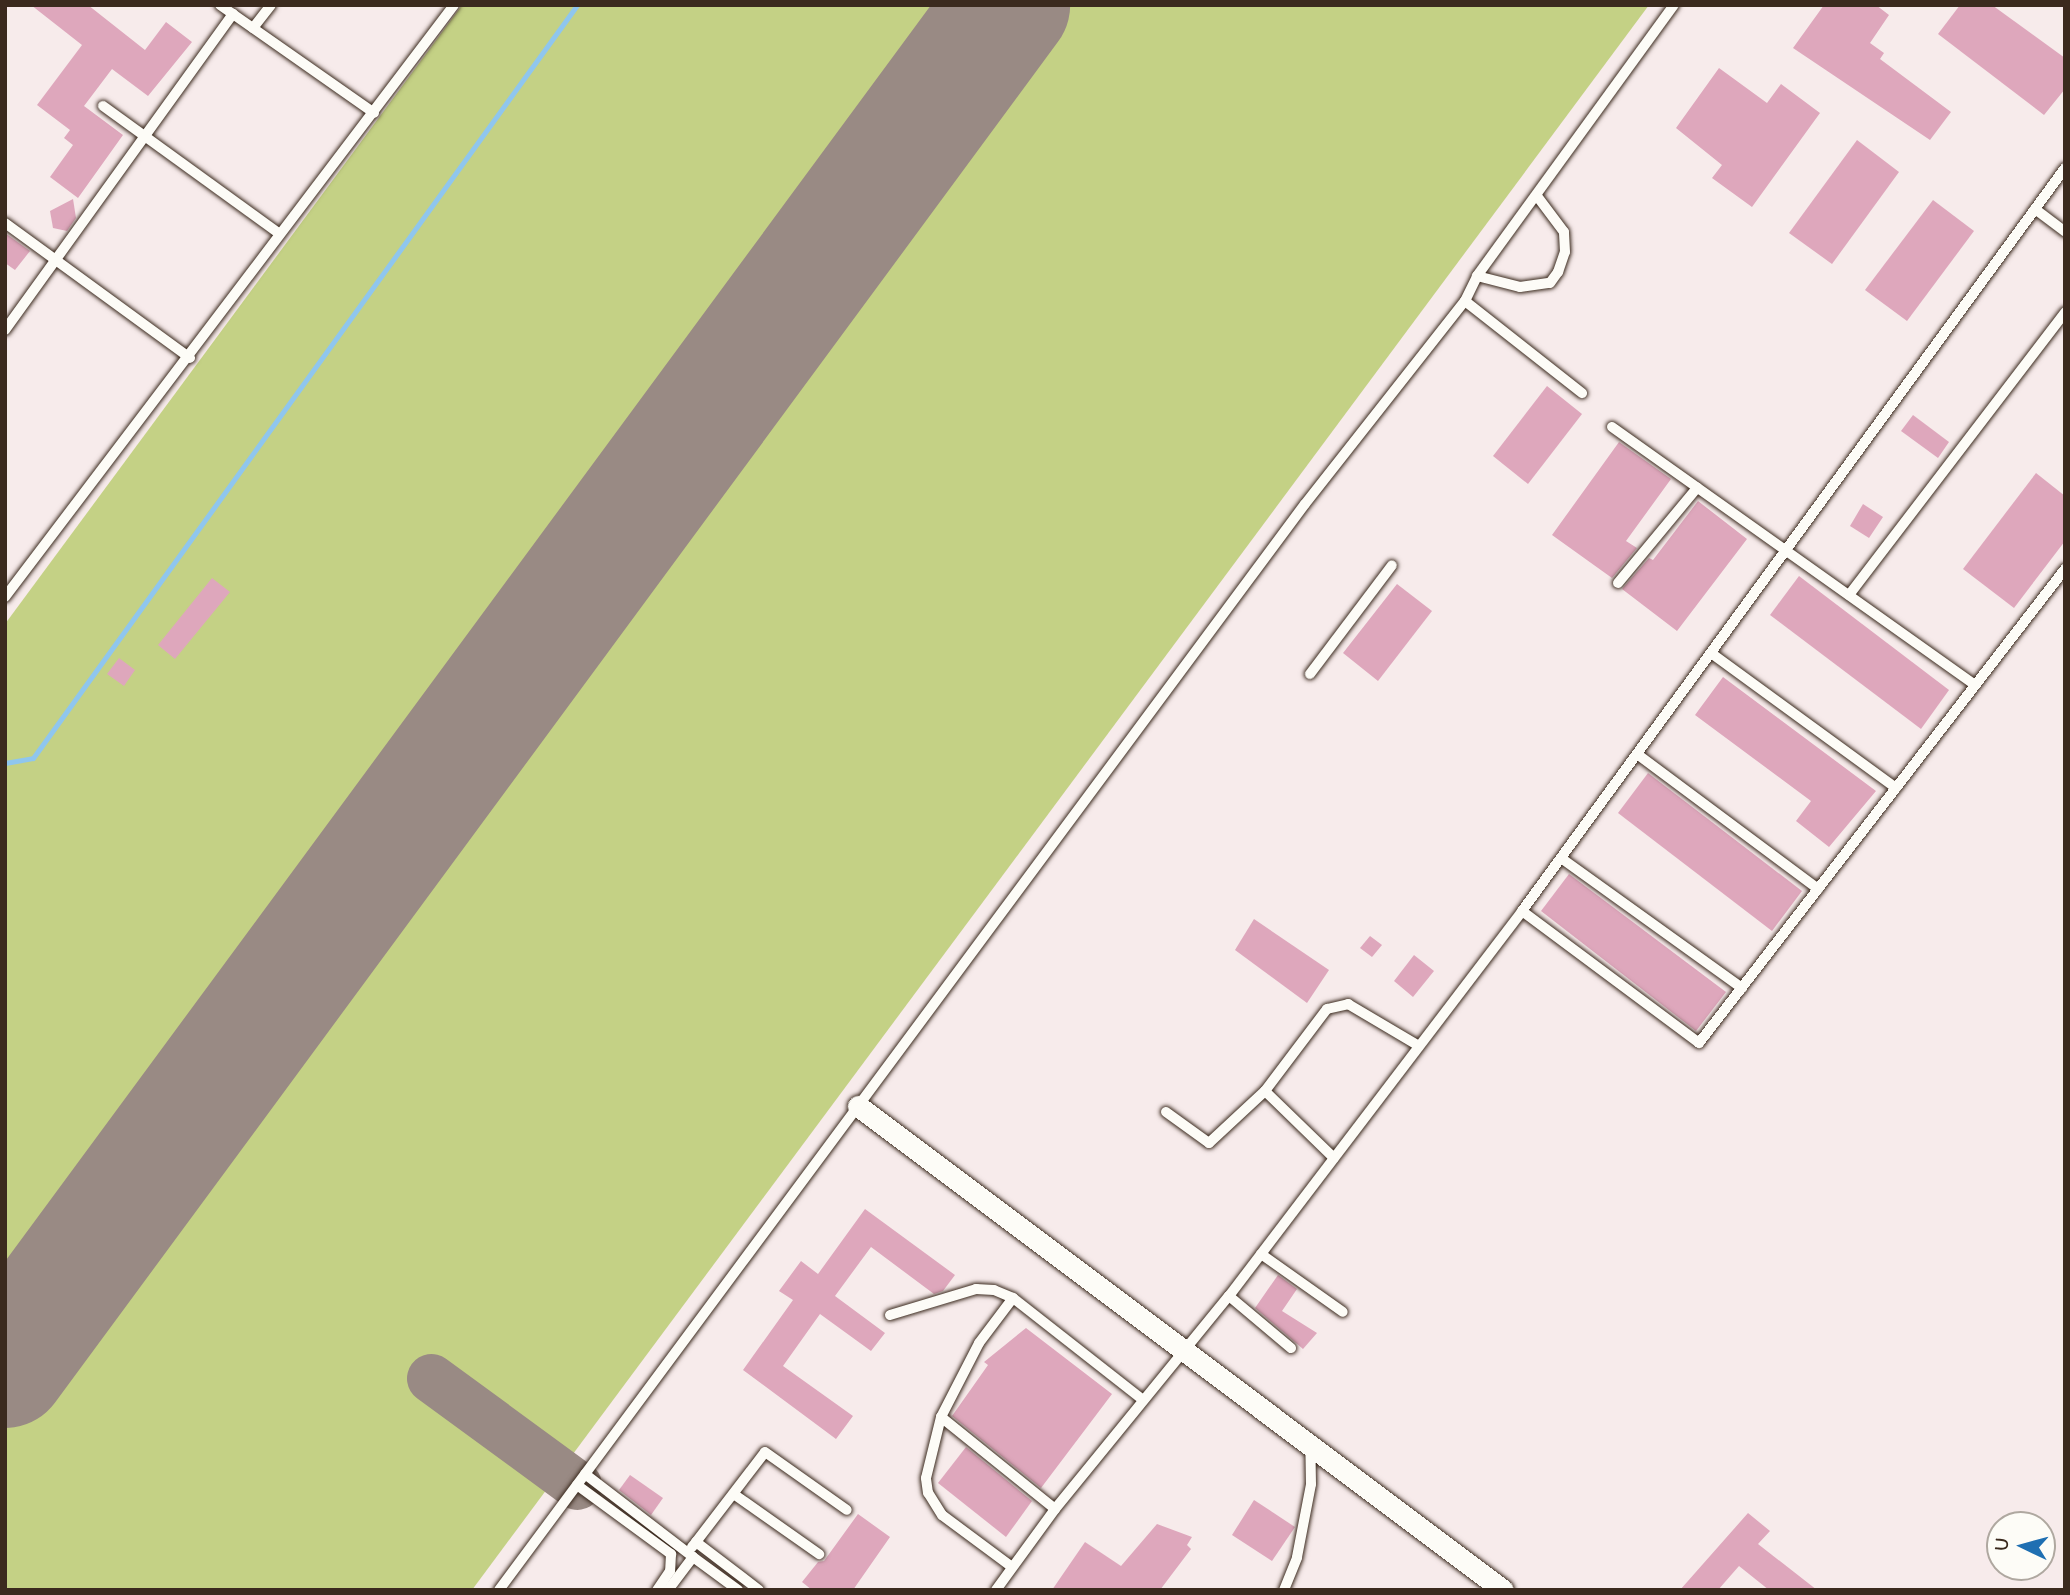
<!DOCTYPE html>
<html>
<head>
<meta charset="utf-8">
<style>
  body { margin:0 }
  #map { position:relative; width:2070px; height:1595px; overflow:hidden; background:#f7ebeb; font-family:"Comic Neue",sans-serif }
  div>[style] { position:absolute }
  .green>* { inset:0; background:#c4d185 }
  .stream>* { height:5px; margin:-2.5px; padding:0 2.5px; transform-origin:2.5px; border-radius:2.5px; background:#8fc6ee }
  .taxiway>* { height:49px; margin:-24.5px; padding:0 24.5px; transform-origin:24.5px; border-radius:24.5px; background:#998a84 }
  .runway>* { height:124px; margin:-62px; padding:0 62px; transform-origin:62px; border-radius:62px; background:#998a84 }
  .building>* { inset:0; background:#dea7bc }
  .roads { filter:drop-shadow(0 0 2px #3b2a1e) drop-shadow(0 0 2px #3b2a1e) }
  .lane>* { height:10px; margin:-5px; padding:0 5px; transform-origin:5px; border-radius:5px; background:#fdfcf7 }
  .street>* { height:21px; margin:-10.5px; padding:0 10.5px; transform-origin:10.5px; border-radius:10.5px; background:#fdfcf7 }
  span { translate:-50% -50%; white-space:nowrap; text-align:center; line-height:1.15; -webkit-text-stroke:6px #fdfcf7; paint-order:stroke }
  .frame { position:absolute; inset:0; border:7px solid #3b2a1e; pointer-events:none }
  .north { position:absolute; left:1986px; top:1511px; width:70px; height:70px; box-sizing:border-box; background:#fdfcf7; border:2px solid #afa8a0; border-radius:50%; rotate:275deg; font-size:19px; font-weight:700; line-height:28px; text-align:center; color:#3b2a1e }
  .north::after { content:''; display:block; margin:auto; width:24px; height:32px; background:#1f6fb2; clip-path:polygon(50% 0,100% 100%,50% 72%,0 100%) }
</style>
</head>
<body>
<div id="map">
  <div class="green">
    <div style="clip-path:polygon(462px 5px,1649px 5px,472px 1590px,5px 1590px,5px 624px)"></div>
  </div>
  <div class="stream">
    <div style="left:5px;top:763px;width:28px;rotate:-10deg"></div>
    <div style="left:33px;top:758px;width:929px;rotate:-54.15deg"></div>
  </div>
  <div class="taxiway">
    <div style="left:431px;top:1378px;width:181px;rotate:36.2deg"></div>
  </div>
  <div class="runway">
    <div style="left:5px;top:1366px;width:1691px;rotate:-53.61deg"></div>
  </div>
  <div class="building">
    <div style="clip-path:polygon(31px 5px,88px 5px,145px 50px,166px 22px,192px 42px,148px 96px,112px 69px,84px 106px,123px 135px,78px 198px,50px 177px,73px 145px,64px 138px,70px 130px,37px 105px,82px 45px)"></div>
    <div style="clip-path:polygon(1824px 5px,1876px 5px,1889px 15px,1870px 43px,1884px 53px,1880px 59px,1951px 112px,1930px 140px,1793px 48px)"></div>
    <div style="clip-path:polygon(1960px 5px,1992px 5px,2065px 58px,2065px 89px,2044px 115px,1938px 34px)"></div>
    <div style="clip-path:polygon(1719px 68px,1767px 103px,1781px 84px,1820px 113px,1752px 207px,1712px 178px,1722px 165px,1676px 128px)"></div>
    <div style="clip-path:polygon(1857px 140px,1899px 172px,1832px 264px,1789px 233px)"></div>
    <div style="clip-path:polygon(73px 199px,76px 218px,67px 231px,53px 228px,50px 211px)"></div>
    <div style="clip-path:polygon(1933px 200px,1974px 231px,1907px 321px,1865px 290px)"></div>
    <div style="clip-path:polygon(5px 233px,30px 251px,15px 270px,5px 263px)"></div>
    <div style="clip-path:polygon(1547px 386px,1582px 414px,1528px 484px,1493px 456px)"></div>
    <div style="clip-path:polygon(1913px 415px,1949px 442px,1938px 458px,1901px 431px)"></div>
    <div style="clip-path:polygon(1619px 442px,1671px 479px,1626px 541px,1637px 548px,1612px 578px,1552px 535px)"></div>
    <div style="clip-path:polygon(2036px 473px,2065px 496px,2065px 541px,2014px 608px,1963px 569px)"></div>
    <div style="clip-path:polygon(1698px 501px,1747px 539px,1677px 631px,1622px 589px,1649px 558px,1653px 560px)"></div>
    <div style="clip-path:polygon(1863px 504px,1883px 517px,1869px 538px,1850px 526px)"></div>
    <div style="clip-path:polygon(1799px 576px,1949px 690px,1921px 729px,1770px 615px)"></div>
    <div style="clip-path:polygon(212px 578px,230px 592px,175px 659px,158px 645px)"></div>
    <div style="clip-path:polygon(1397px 584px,1432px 611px,1378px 681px,1343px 653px)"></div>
    <div style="clip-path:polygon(119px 658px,135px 670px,124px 686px,107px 674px)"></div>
    <div style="clip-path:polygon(1723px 677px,1876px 791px,1829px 847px,1796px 821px,1811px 801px,1695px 715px)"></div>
    <div style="clip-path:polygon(1648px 773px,1802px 891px,1772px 931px,1618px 813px)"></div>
    <div style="clip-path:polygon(1569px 874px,1726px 992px,1696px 1031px,1541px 911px)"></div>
    <div style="clip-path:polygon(1254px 919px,1329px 970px,1307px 1003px,1235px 950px)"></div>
    <div style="clip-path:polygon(1370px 936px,1382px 945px,1372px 957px,1360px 948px)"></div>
    <div style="clip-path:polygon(1414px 955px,1434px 971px,1413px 997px,1394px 981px)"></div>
    <div style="clip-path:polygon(865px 1209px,955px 1275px,943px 1291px,934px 1294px,871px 1247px,835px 1296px,885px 1333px,871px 1351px,820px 1314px,783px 1366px,853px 1416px,836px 1439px,743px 1370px,793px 1300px,779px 1291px,801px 1261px,818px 1274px)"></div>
    <div style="clip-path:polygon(1278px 1275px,1297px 1289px,1282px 1311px,1317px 1333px,1303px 1349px,1255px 1308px)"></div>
    <div style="clip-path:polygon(1026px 1328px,1112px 1394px,1041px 1488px,952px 1416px,988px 1365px,984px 1362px)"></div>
    <div style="clip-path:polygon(966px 1447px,1032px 1501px,1006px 1537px,938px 1483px)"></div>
    <div style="clip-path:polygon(630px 1475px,663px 1498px,651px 1515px,619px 1490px)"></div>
    <div style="clip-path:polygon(1254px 1500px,1295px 1527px,1272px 1561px,1232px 1535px)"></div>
    <div style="clip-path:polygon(1748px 1513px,1770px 1531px,1758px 1544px,1817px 1590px,1769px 1590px,1739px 1566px,1718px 1590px,1680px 1590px)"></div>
    <div style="clip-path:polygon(858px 1514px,890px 1537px,853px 1590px,812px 1590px,802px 1582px,818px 1562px,824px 1561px)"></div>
    <div style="clip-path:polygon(1157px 1524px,1192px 1537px,1187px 1545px,1191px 1549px,1160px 1590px,1052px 1590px,1085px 1542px,1121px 1566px)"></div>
  </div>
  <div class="roads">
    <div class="lane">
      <div style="left:220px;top:5px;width:188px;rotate:35deg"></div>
      <div style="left:253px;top:28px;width:29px;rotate:-52deg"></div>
      <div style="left:103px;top:106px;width:218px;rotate:35.9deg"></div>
      <div style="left:2035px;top:209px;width:38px;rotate:37deg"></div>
      <div style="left:5px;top:223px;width:229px;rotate:36.1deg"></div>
      <div style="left:1477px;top:276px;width:44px;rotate:14.3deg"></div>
      <div style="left:1520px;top:287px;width:30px;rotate:-8deg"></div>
      <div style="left:1550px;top:283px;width:14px;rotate:-54deg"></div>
      <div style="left:1558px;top:272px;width:21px;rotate:-71deg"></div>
      <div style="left:1565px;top:252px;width:20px;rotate:-93deg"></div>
      <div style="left:1564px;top:232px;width:45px;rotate:-126.9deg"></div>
      <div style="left:1465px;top:301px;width:149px;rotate:38.2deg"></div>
      <div style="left:5px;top:330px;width:390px;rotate:-54.2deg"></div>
      <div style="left:1612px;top:427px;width:445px;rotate:35.4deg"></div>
      <div style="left:1618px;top:583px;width:124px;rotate:-50.3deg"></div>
      <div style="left:1849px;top:595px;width:356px;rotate:-52.6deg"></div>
      <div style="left:5px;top:597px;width:743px;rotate:-52.82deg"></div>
      <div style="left:1711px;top:653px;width:229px;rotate:36.1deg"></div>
      <div style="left:1310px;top:674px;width:136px;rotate:-53deg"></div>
      <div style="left:1637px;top:754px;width:226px;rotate:36.7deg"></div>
      <div style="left:1561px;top:858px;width:223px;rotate:35.7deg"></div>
      <div style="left:1522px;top:911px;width:221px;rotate:36.7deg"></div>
      <div style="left:1699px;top:1043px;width:599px;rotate:-52.33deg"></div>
      <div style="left:1265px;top:1091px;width:103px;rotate:-52.9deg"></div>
      <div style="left:1327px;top:1009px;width:22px;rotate:-13deg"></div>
      <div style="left:1348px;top:1004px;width:82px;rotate:30.6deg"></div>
      <div style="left:1166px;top:1112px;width:53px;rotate:35.8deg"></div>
      <div style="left:1209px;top:1143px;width:76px;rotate:-42.9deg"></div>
      <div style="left:1265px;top:1091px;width:96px;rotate:44.2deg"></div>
      <div style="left:1261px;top:1254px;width:100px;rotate:35.3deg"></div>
      <div style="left:1229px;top:1296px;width:81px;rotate:40deg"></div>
      <div style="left:890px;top:1315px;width:90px;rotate:-16.8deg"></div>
      <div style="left:976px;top:1289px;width:18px;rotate:3deg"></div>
      <div style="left:994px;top:1290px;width:21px;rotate:23deg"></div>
      <div style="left:1013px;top:1298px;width:165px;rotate:38.1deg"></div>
      <div style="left:941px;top:1417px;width:146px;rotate:38.9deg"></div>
      <div style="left:585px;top:1474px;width:136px;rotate:37.5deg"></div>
      <div style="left:693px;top:1557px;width:41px;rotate:127.1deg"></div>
      <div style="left:577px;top:1485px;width:117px;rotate:36.3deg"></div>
      <div style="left:671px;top:1554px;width:17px;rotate:93deg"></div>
      <div style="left:670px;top:1571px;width:23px;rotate:124deg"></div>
      <div style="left:735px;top:1495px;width:103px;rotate:35.1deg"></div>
      <div style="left:696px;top:1542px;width:113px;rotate:-52.5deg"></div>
      <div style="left:765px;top:1452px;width:100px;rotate:35.3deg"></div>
      <div style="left:692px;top:1547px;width:6px;rotate:-51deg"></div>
      <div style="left:696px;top:1542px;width:79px;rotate:37.3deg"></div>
      <div style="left:693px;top:1557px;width:56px;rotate:36.3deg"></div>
      <div style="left:1012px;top:1567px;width:87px;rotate:-143.4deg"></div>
      <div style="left:942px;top:1515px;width:26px;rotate:-122deg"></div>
      <div style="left:928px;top:1493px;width:15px;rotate:-98deg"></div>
      <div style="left:926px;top:1478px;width:63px;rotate:-76.2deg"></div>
      <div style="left:941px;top:1417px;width:83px;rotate:-62.8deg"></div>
      <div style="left:979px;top:1343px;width:56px;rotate:-52.9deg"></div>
      <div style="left:499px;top:1590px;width:1352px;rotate:-53.42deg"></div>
      <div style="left:1305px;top:504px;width:258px;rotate:-51.8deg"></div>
      <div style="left:1465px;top:301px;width:28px;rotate:-64deg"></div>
      <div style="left:1477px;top:276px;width:335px;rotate:-54deg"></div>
      <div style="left:996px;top:1590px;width:100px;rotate:-53.9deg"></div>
      <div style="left:1055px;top:1509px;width:275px;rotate:-50.8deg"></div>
      <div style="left:1229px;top:1296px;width:484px;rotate:-52.7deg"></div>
      <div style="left:1522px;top:911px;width:920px;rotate:-53.84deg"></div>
      <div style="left:1284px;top:1590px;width:35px;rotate:-68deg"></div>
      <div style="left:1297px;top:1557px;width:74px;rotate:-79.1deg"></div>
      <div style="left:1311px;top:1484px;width:39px;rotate:-91deg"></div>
    </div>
    <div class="street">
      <div style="left:858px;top:1106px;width:806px;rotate:36.88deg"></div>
    </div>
  </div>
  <div class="frame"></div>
  <div class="north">U</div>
</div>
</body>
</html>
